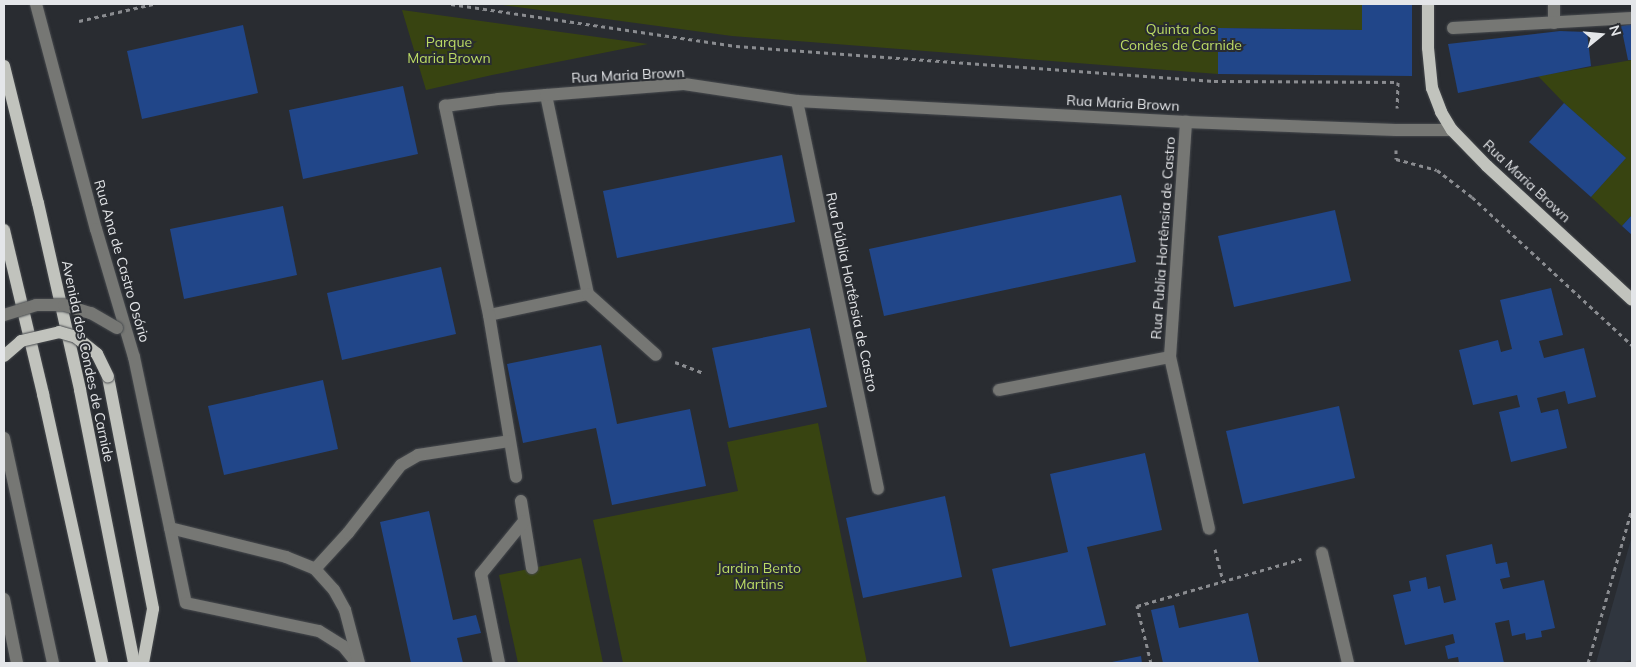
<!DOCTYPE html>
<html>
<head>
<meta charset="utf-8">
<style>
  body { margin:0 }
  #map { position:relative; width:1636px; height:667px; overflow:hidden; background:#292c31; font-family:Mulish,sans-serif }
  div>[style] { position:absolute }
  .built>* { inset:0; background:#30363f }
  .green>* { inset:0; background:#384411 }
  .building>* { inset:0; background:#214689 }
  .path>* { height:3px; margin-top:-1.5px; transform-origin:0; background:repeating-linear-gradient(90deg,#8a8c90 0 4px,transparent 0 8px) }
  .roads { filter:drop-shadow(0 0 1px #474a4e) drop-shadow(0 0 1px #474a4e) }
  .minor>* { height:12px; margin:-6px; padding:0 6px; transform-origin:6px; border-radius:6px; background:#767774 }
  .major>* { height:12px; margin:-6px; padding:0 6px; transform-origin:6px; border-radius:6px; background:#c1c3bd }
  .bridges { filter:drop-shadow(0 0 1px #474a4e) drop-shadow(0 0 1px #474a4e) }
  .minor-bridge>* { height:12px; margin:-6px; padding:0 6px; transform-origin:6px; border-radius:6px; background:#767774 }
  .major-bridge>* { height:12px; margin:-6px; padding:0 6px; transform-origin:6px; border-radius:6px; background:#c1c3bd }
  span { translate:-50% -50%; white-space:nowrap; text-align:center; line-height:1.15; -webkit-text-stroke:4px #292c31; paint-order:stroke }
  .park-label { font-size:14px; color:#bcdb65 }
  .street-label { font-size:14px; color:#e4e6e9 }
  .frame { position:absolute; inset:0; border:5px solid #e4e6e9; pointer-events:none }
  .north { position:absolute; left:1576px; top:10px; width:50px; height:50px; -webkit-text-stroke:4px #292c31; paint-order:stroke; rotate:73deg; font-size:14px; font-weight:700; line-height:20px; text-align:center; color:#e4e6e9 }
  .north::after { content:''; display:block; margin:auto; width:18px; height:22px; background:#e4e6e9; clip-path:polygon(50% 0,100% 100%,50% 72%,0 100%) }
</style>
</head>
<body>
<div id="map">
  <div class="built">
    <div style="clip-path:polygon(1632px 536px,1632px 660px,1619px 663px,1596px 663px)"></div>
  </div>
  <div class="green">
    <div style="clip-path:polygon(495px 4px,1362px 4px,1362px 30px,1218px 28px,1218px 74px,732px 36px)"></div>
    <div style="clip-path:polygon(402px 10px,648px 44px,492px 75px,426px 90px)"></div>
    <div style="clip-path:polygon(1632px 60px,1632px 215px,1622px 226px,1591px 197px,1625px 158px,1564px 103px,1538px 76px)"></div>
    <div style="clip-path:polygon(818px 423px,867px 663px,623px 663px,593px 520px,738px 491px,727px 442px)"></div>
    <div style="clip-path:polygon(581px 558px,603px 663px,518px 663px,499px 575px)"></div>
  </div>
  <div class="building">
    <div style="clip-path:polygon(1362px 4px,1412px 4px,1412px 76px,1218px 74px,1218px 28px,1362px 30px)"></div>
    <div style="clip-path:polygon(1632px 24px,1632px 60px,1628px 60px,1621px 26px)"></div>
    <div style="clip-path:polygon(243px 25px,258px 93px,142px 119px,127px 51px)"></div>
    <div style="clip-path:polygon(1560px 31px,1587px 32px,1591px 66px,1458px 93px,1448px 44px)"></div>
    <div style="clip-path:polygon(403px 86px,418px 154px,303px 179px,289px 110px)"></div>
    <div style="clip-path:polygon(1564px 103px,1626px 158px,1591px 197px,1529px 142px)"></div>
    <div style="clip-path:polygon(782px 155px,795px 222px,617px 258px,603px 191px)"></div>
    <div style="clip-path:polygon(1121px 195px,1136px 262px,884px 316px,869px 249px)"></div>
    <div style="clip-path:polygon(283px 206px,297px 275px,184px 299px,170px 229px)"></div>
    <div style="clip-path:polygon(1335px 210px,1351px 281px,1234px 307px,1218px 236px)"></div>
    <div style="clip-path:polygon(1632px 215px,1632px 235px,1622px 226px)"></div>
    <div style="clip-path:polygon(441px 267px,456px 334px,342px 360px,327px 293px)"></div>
    <div style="clip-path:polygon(1551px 288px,1563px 335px,1539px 341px,1544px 358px,1584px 348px,1596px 397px,1568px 404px,1565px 391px,1537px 398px,1541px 413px,1558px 409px,1567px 448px,1511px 462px,1499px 412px,1520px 407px,1517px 395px,1473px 405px,1459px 350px,1498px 340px,1501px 352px,1512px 349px,1500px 300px)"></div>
    <div style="clip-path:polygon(810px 328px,827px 407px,729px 428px,712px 348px)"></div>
    <div style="clip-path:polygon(601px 345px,617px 424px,690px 409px,706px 486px,612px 505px,596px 428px,523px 443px,507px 364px)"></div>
    <div style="clip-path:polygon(323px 380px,338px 449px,224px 475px,208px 406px)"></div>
    <div style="clip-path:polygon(1339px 406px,1355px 478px,1243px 504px,1226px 431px)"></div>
    <div style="clip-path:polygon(1145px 453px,1162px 530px,1087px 547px,1106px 625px,1010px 647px,992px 569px,1068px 552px,1050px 474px)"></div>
    <div style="clip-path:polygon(945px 496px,962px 577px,863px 598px,846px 518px)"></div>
    <div style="clip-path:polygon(429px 511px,453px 620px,476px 615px,481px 633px,457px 638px,463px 663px,411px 663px,380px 522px)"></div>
    <div style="clip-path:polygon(1492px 544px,1496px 564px,1507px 562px,1510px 577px,1500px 579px,1503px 589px,1544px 580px,1555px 628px,1541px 631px,1542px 637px,1526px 640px,1525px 633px,1512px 636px,1509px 620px,1495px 623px,1504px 663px,1459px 663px,1458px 657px,1448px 659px,1445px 646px,1455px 643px,1453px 634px,1405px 645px,1393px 595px,1411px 591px,1409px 581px,1426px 577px,1428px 589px,1440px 586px,1444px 603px,1456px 600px,1446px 555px)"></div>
    <div style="clip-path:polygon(1174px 605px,1179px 628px,1248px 613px,1259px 663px,1163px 663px,1151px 610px)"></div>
    <div style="clip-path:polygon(1141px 656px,1142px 663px,1112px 663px,1112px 662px)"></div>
  </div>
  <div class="path">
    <div style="left:451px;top:4px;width:288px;rotate:8.4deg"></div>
    <div style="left:736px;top:46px;width:479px;rotate:4.2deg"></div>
    <div style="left:1214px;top:81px;width:184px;rotate:0.3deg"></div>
    <div style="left:1398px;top:82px;width:26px;rotate:92deg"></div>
    <div style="left:79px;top:21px;width:76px;rotate:-12.9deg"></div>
    <div style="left:1396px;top:150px;width:9px;rotate:90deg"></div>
    <div style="left:1396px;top:159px;width:42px;rotate:15deg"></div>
    <div style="left:1437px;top:170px;width:44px;rotate:37.6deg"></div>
    <div style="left:1472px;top:197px;width:218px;rotate:42.8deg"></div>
    <div style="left:675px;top:362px;width:30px;rotate:21deg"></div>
    <div style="left:1215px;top:549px;width:33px;rotate:76deg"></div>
    <div style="left:1151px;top:663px;width:59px;rotate:-103.8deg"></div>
    <div style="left:1137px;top:606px;width:171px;rotate:-16deg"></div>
    <div style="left:1588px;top:663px;width:160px;rotate:-74.1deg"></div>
  </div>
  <div class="roads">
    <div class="minor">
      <div style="left:36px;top:4px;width:233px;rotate:75.1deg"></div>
      <div style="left:96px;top:229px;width:134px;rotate:73.5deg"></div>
      <div style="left:134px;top:357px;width:251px;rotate:78.1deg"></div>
      <div style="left:186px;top:603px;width:136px;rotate:11.9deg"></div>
      <div style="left:319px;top:631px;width:28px;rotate:32deg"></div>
      <div style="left:343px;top:646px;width:22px;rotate:51deg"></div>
      <div style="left:1554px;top:4px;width:19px;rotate:90deg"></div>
      <div style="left:1453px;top:28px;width:179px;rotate:-3.2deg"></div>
      <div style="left:546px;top:95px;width:203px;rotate:78.1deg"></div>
      <div style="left:588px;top:294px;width:101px;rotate:168deg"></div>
      <div style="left:489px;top:315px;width:214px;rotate:-101.9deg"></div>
      <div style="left:445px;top:106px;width:53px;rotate:-7.5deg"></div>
      <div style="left:498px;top:99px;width:48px;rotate:-4.8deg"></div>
      <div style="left:546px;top:95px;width:138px;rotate:-4.6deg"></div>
      <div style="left:684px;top:84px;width:114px;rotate:8.6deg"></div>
      <div style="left:797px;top:101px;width:390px;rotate:3.1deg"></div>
      <div style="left:1186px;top:122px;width:210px;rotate:2.2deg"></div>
      <div style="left:1396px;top:130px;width:56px"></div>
      <div style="left:797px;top:101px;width:396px;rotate:78.2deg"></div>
      <div style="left:588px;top:294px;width:91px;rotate:41.9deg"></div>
      <div style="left:489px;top:315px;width:164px;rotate:80.5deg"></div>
      <div style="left:1170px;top:357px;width:176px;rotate:77.2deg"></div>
      <div style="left:999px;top:390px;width:174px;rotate:-10.9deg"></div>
      <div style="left:1170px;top:357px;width:236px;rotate:-86.1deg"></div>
      <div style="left:4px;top:438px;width:230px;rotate:77.7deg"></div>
      <div style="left:521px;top:501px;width:68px;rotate:80.7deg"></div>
      <div style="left:170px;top:528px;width:120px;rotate:14deg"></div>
      <div style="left:286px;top:557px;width:31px;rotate:22deg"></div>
      <div style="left:315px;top:569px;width:28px;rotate:48deg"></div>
      <div style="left:334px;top:590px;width:23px;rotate:61deg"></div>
      <div style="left:345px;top:610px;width:55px;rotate:75.2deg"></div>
      <div style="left:1322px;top:553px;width:113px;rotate:76.7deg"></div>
      <div style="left:315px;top:569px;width:49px;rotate:-47.5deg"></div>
      <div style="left:348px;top:533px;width:86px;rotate:-52.1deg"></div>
      <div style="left:401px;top:465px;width:20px;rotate:-30deg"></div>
      <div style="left:418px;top:455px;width:92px;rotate:-8.7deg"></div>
      <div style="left:4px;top:599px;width:65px;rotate:78.5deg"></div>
      <div style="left:499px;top:663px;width:91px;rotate:-101.4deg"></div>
      <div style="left:481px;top:574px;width:68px;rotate:-50.9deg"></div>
    </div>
    <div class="major">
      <div style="left:1428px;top:4px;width:44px;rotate:90deg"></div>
      <div style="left:1428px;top:48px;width:40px;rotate:84.3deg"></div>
      <div style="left:1432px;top:88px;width:26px;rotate:69deg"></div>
      <div style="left:1441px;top:112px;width:21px;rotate:59deg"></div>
      <div style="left:1452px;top:130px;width:50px;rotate:45.8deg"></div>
      <div style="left:1487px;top:166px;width:197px;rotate:42.7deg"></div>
      <div style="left:4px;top:66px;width:141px;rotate:76.1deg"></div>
      <div style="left:38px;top:203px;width:192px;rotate:77.3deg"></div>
      <div style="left:80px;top:390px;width:278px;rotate:78.8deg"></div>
      <div style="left:4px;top:230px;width:169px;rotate:76.6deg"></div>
      <div style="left:43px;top:394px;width:275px;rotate:77.6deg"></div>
      <div style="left:108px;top:377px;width:236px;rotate:79deg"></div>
      <div style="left:153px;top:609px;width:55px;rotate:100.5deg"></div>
    </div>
  </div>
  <div class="bridges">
    <div class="minor-bridge">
      <div style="left:4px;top:315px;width:34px;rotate:-17deg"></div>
      <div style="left:36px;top:305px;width:28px"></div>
      <div style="left:64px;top:305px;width:28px;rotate:17deg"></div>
      <div style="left:91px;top:313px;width:30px;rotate:30deg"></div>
    </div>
    <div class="major-bridge">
      <div style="left:4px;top:356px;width:23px;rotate:-41deg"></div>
      <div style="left:21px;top:341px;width:39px;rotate:-13deg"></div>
      <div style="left:59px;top:332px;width:18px;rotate:16deg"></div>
      <div style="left:76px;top:337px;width:27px;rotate:39deg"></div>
      <div style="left:97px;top:354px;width:25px;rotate:64deg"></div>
    </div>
  </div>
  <div class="park-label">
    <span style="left:1181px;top:37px">Quinta dos<br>Condes de Carnide</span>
    <span style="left:449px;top:50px">Parque<br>Maria Brown</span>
    <span style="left:759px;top:576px">Jardim Bento<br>Martins</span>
  </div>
  <div class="street-label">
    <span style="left:628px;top:75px;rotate:-3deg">Rua Maria Brown</span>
    <span style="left:1123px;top:103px;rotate:3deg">Rua Maria Brown</span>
    <span style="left:1527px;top:181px;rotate:43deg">Rua Maria Brown</span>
    <span style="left:1163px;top:238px;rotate:-86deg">Rua Publia Hortênsia de Castro</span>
    <span style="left:122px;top:261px;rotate:74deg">Rua Ana de Castro Osório</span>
    <span style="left:852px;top:292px;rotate:78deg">Rua Públia Hortênsia de Castro</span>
    <span style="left:88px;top:361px;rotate:78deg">Avenida dos Condes de Carnide</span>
  </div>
  <div class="frame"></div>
  <div class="north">N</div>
</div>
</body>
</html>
